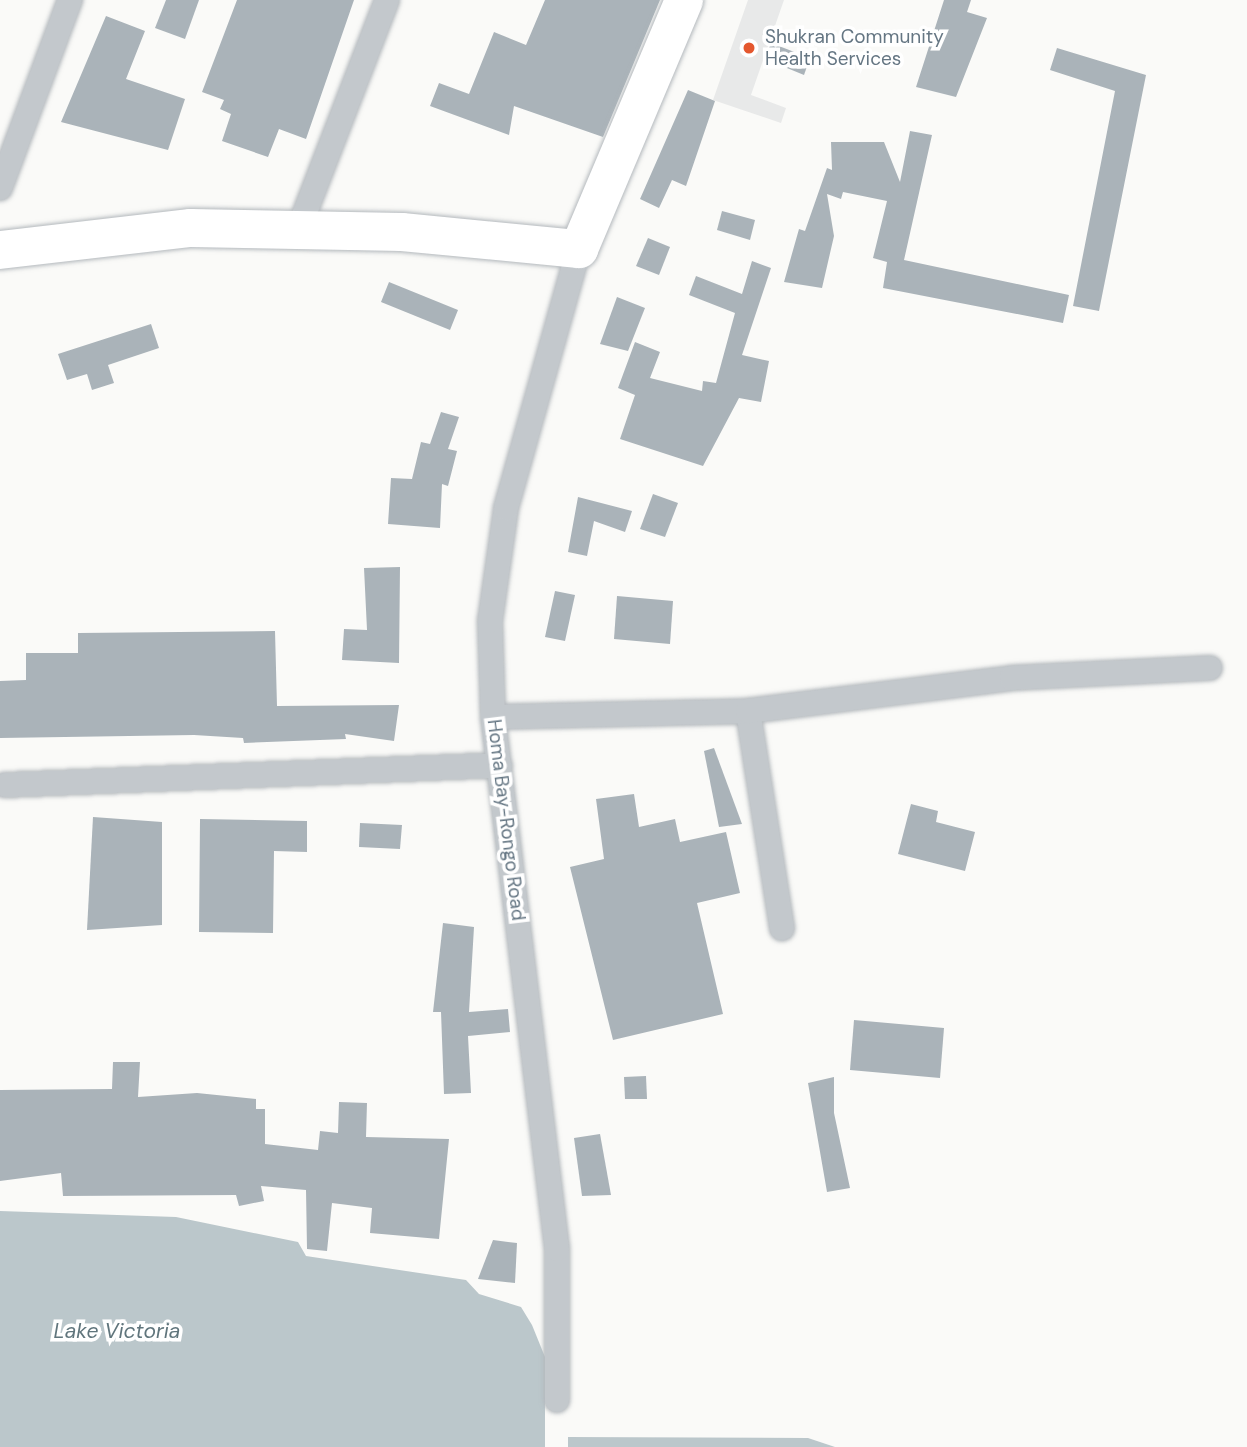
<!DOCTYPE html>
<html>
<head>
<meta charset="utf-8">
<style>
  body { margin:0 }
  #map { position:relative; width:1247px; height:1447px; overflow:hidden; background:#fafaf8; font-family:"DM Sans",sans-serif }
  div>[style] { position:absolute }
  .built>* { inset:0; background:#e8e9e9 }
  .water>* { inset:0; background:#bbc7cb }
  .building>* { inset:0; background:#aab3b9 }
  .roads { filter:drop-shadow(0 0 2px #b4b9bd) drop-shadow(0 0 2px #b4b9bd) }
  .street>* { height:24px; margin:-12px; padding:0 12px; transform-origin:12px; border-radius:12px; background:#c3c8cc }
  .highway>* { height:38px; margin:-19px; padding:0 19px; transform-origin:19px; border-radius:19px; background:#fff }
  .dots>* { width:19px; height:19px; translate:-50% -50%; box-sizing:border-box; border:4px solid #fff; border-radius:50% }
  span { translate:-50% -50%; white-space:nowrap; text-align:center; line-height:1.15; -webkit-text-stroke:7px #fff; paint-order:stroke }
  .poi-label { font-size:19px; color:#657683 }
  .left { translate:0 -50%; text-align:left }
  .street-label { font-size:19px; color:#657683 }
  .water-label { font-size:21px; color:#60757c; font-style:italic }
</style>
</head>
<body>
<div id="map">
  <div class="built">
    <div style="clip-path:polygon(748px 0,784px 0,751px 95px,786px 108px,781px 123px,713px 100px)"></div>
  </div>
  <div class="water">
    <div style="clip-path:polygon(0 1211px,176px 1217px,298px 1242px,306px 1256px,466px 1280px,479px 1294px,521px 1307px,532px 1325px,545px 1357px,545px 1447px,0 1447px)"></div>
    <div style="clip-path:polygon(568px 1437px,808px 1438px,835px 1447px,568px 1447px)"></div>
  </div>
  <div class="building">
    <div style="clip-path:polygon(166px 0,199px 0,185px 39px,155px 28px)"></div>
    <div style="clip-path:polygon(237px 0,354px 0,306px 139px,279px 129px,268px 157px,222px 141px,231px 114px,220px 109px,224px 100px,202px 92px)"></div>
    <div style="clip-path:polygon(545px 0,660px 0,603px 137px,514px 106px,509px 135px,430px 106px,439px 83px,469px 94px,494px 32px,526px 45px)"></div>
    <div style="clip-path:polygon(944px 0,971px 0,967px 12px,987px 18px,956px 97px,916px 87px)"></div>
    <div style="clip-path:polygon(106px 16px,145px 31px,126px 79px,185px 99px,168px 150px,61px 122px)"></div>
    <div style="clip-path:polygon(771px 43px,810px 58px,804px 75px,765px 59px)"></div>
    <div style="clip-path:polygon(1057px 48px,1146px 75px,1099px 311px,1073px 306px,1115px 91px,1050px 70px)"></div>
    <div style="clip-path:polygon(688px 90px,715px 101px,686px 186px,672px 180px,659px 208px,640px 199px)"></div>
    <div style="clip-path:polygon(910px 131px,932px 135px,904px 260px,1069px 295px,1063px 323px,883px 288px,887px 262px,873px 258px,887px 201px,843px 192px,841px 199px,827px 194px,834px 236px,822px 288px,784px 282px,799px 229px,805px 231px,827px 168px,832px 170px,831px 142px,884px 142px,900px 182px)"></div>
    <div style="clip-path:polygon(722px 211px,755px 220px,750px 240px,717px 230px)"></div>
    <div style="clip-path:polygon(648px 238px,670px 247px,659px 275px,636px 266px)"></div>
    <div style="clip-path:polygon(752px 261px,771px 268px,742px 355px,769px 361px,761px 402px,739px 398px,703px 466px,620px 439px,635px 395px,618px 388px,635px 342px,660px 352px,650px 378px,702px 391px,703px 381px,716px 383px,735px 313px,689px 295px,696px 276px,742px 294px)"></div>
    <div style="clip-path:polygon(389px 282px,458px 310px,450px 330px,381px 302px)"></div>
    <div style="clip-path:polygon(617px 297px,645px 308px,628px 351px,600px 344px)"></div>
    <div style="clip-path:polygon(151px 324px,159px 348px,108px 365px,114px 383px,92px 390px,87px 374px,67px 380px,58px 354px)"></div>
    <div style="clip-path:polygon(441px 412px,459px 417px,448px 449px,457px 451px,448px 486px,442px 484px,440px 528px,388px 524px,391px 478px,412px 479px,421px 442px,430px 444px)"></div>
    <div style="clip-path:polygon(653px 494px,678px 503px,665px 537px,640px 529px)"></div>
    <div style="clip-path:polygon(578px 497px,632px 511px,625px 532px,594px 521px,587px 556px,568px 552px)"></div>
    <div style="clip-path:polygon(400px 567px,399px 663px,342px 660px,344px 629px,367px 630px,364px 568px)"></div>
    <div style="clip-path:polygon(555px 591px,575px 595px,565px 641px,545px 637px)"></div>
    <div style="clip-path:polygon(617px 596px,673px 601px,670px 644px,614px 639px)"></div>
    <div style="clip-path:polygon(275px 631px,277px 706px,399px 705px,394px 741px,345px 734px,346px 739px,244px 743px,243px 738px,194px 735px,0 738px,0 681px,26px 680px,26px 653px,78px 653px,78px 633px)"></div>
    <div style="clip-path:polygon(714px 748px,742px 824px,719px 827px,704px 751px)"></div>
    <div style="clip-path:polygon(634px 794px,639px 827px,675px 819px,680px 842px,726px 832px,740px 893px,697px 903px,723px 1014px,613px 1040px,570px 867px,604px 859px,596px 799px)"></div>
    <div style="clip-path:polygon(911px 804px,938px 811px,936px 822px,975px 832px,965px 871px,898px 854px)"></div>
    <div style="clip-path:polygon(93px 817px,162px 822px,162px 925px,87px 930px)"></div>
    <div style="clip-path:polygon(200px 819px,307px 821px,307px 852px,274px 851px,273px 933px,199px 932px)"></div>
    <div style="clip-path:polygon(360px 823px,402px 825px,400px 849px,359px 847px)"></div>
    <div style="clip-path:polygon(443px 923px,474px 927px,469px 1012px,508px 1009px,510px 1032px,468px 1036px,471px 1093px,444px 1094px,441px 1012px,433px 1012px)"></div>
    <div style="clip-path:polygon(854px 1020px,944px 1028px,940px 1078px,850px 1070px)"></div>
    <div style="clip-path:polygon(113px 1062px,140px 1062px,138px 1097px,197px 1093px,256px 1099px,256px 1109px,265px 1109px,265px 1144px,318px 1150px,320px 1131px,338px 1133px,339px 1102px,367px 1103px,366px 1137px,449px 1139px,439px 1239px,370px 1233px,372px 1208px,332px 1203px,327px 1251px,307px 1249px,306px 1190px,261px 1186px,264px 1201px,239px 1206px,236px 1195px,63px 1196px,61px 1173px,0 1181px,0 1090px,112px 1089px)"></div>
    <div style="clip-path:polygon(646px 1076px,647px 1099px,625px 1099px,624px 1077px)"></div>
    <div style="clip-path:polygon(834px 1077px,834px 1113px,850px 1188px,827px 1192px,808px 1083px)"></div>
    <div style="clip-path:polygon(600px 1134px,611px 1195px,582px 1196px,574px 1138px)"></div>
    <div style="clip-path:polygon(493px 1240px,517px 1243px,515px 1283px,478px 1279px)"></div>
  </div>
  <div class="roads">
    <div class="street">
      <div style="left:0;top:188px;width:201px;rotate:-69.6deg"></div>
      <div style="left:299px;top:228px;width:244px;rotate:-68.9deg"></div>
      <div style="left:748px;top:711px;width:220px;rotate:81.1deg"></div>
      <div style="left:493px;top:717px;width:255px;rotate:-1.3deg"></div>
      <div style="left:748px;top:711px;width:266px;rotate:-7.1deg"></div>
      <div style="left:1012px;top:678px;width:198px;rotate:-2.9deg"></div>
      <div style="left:5px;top:785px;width:495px;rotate:-2.3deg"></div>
      <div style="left:557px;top:1400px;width:151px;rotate:-90deg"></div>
      <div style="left:557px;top:1249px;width:536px;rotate:-96.86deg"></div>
      <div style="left:493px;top:717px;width:96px;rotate:-91.8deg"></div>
      <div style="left:490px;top:621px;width:114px;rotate:-81.9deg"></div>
      <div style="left:506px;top:508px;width:269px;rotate:-74.3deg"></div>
    </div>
    <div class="highway">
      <div style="left:0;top:250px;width:192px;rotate:-6.6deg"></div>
      <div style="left:191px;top:228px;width:211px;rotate:1.1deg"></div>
      <div style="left:402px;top:232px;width:178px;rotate:5.5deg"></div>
      <div style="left:579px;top:249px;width:270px;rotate:-67.1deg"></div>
    </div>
  </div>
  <div class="dots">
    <div style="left:749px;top:48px;background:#e4572e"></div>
  </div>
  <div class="poi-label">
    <span class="left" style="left:765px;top:48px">Shukran Community<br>Health Services</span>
  </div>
  <div class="street-label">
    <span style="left:506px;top:820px;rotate:83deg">Homa Bay-Rongo Road</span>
  </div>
  <div class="water-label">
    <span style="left:117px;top:1331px">Lake Victoria</span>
  </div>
</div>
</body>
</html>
